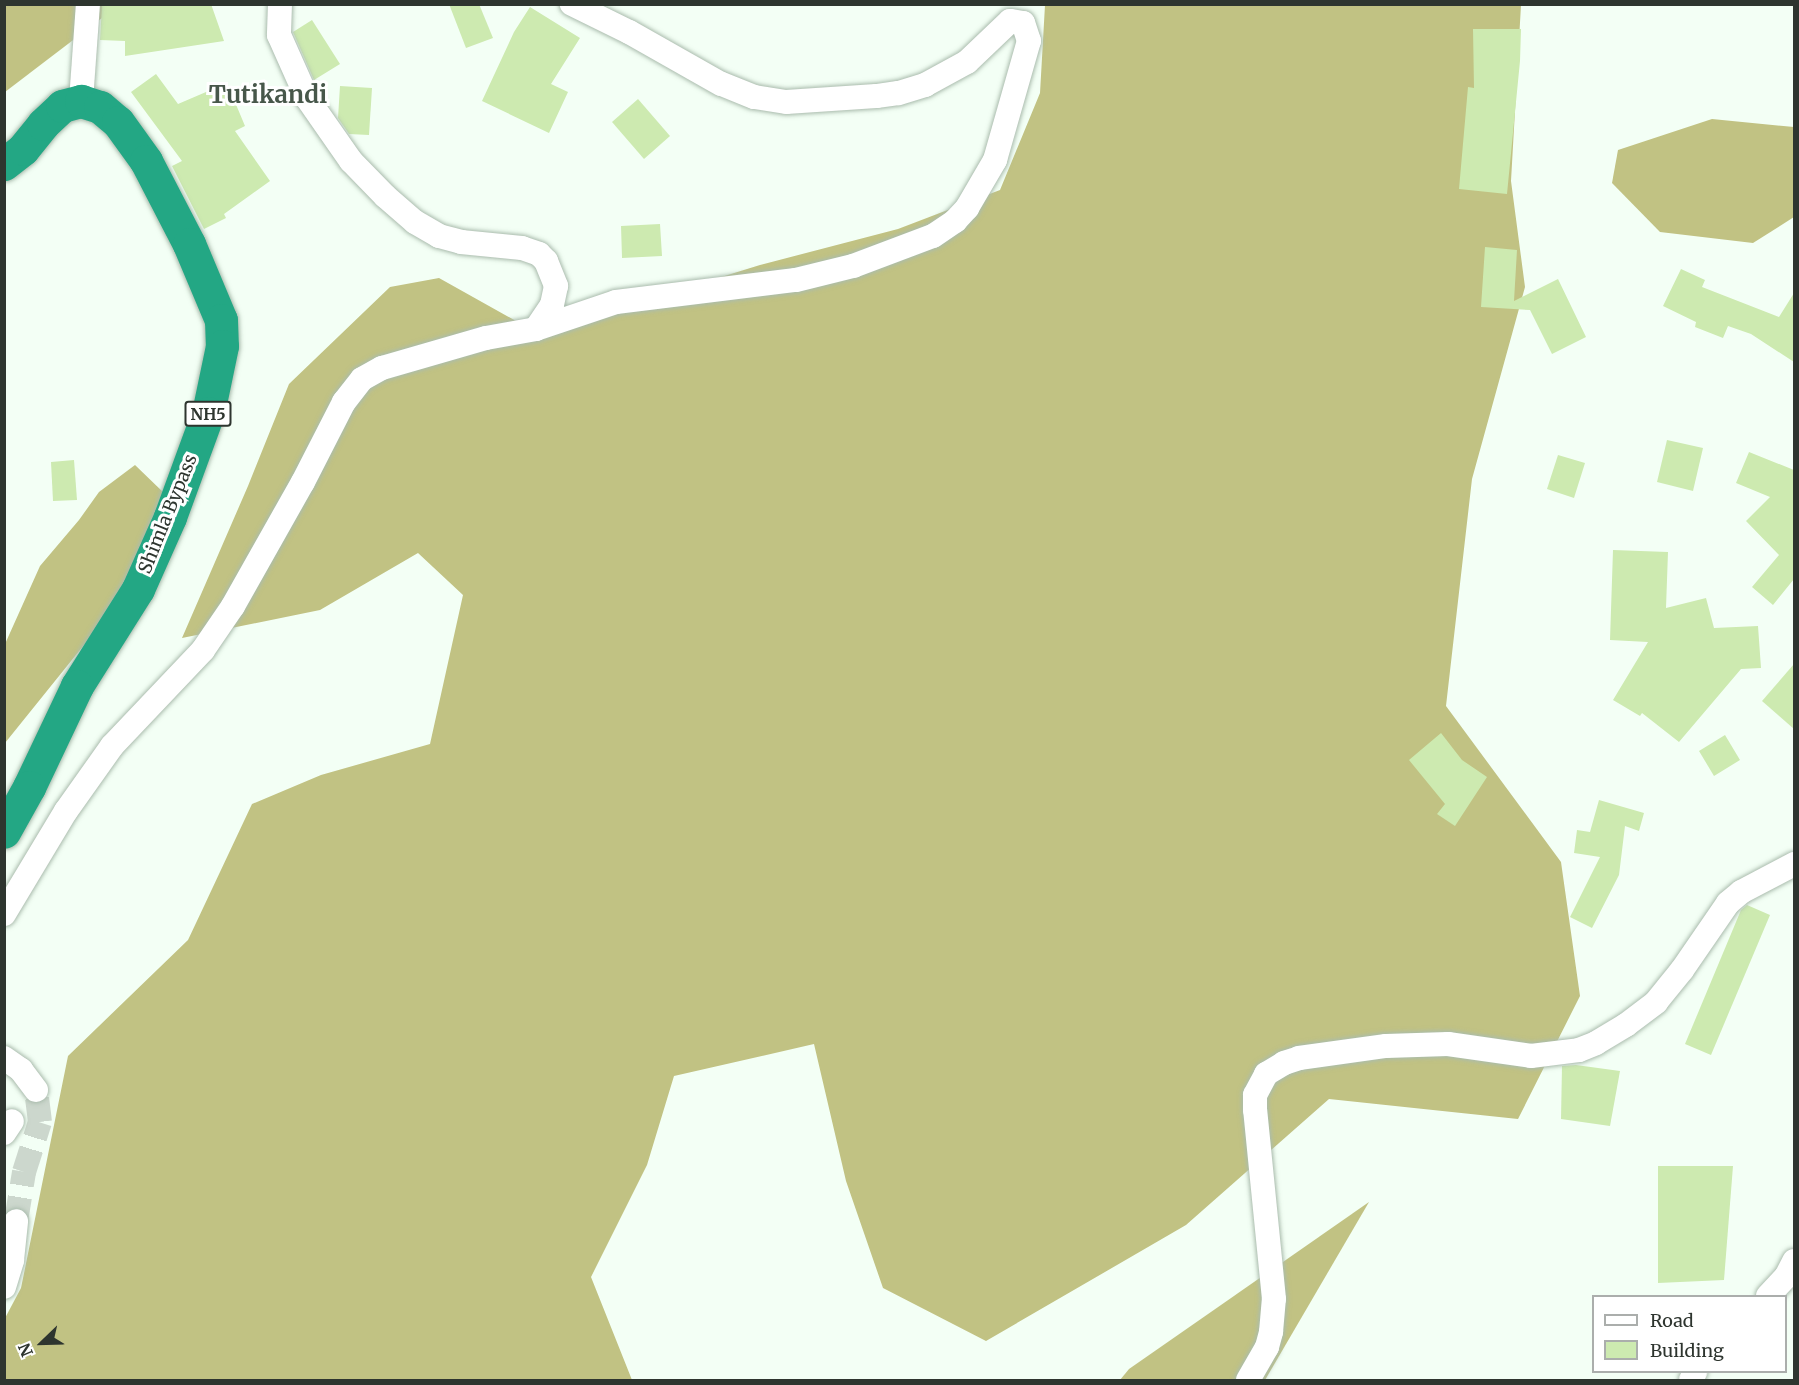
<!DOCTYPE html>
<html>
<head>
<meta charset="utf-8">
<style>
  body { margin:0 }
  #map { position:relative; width:1799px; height:1385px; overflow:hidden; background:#f3fff5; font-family:Merriweather,serif }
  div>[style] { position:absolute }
  .forest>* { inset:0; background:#c1c283 }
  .building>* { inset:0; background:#cdeab0 }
  .minor-tunnel>* { height:24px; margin-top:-12px; transform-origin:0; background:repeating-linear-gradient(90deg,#ccd7cd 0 24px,transparent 0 36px) }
  .roads { filter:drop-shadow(0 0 2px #aabcad) drop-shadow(0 0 2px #aabcad) }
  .minor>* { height:24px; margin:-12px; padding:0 12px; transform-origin:12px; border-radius:12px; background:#fff }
  .highway>* { height:33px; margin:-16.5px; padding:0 16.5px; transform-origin:16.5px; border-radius:16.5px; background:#23a784 }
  span { translate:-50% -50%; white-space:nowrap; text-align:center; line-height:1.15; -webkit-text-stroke:6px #fff; paint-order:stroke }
  .shield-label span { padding:2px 4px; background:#fff; border:2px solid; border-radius:4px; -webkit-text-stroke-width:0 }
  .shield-label { font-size:16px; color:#2e352f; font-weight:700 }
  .street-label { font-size:18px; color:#2e352f }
  .district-label { font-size:24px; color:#47574a; font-weight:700 }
  .frame { position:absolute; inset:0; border:6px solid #2e352f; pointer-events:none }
  .legend { position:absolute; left:1592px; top:1295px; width:195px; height:78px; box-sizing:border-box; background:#fff; border:2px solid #abaeac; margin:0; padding:8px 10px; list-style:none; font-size:18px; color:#2e352f }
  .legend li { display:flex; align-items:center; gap:12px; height:30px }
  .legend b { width:30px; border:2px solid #abaeac }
  .north { position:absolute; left:12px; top:1313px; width:60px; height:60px; -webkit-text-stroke:4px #fff; paint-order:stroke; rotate:247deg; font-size:16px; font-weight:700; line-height:24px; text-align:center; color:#2e352f }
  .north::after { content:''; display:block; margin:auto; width:21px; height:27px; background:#2e352f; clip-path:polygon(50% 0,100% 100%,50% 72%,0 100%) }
</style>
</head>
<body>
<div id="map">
  <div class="forest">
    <div style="clip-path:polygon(5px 5px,108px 5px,102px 18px,5px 92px)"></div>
    <div style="clip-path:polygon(1045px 5px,1521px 5px,1511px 181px,1525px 287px,1472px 479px,1446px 706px,1561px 862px,1580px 996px,1518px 1119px,1329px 1099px,1186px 1225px,986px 1341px,883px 1288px,846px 1181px,814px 1044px,674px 1076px,647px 1165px,591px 1277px,632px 1380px,5px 1380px,4px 1320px,21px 1288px,68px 1056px,188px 940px,252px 804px,321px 775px,430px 744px,463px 595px,418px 553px,320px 610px,182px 638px,248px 486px,289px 384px,390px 287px,439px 278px,525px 326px,631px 305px,760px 265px,898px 229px,1000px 190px,1040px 93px)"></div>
    <div style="clip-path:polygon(1712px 119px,1794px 127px,1794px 217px,1753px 243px,1660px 232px,1612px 183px,1618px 150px)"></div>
    <div style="clip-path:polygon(135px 465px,164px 493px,113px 609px,5px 743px,5px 644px,40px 566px,79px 520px,99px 492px)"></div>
    <div style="clip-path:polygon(1369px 1202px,1265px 1380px,1120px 1380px,1129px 1369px)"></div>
  </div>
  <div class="building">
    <div style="clip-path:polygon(102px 4px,211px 4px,224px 41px,125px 56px,125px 41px,100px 40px)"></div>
    <div style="clip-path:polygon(449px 4px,479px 4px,493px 38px,466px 48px)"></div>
    <div style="clip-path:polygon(530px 7px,580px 38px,551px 84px,568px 92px,549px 133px,482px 101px,514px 32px)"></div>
    <div style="clip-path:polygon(312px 20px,340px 64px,314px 80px,293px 32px)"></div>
    <div style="clip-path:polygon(1473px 29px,1521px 29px,1520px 61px,1507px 194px,1459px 189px,1468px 87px,1474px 88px)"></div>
    <div style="clip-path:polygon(156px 74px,178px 104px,227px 83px,245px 126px,235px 131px,270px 181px,224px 214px,226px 218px,204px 229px,172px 166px,182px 161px,131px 92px)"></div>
    <div style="clip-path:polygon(340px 86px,372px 88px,369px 135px,349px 134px,338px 118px)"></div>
    <div style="clip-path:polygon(638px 99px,670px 136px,644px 159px,612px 122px)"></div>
    <div style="clip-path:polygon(660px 224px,662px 256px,622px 258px,621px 226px)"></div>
    <div style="clip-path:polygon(1485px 247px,1517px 250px,1514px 301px,1558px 279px,1586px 337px,1552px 354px,1530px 310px,1481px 307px)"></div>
    <div style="clip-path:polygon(1681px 269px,1705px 280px,1702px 287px,1779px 317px,1794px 293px,1794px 362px,1751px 334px,1728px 326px,1723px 338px,1695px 327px,1696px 322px,1663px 306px)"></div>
    <div style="clip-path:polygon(1667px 440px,1703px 448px,1693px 491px,1657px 482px)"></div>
    <div style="clip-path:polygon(1749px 452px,1794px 470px,1794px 579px,1773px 605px,1752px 587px,1779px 555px,1746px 521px,1770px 497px,1736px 483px)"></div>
    <div style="clip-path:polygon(1558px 455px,1585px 463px,1574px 498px,1547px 489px)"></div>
    <div style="clip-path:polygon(74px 460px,77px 500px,53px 501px,51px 462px)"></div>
    <div style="clip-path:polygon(1613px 550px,1668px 552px,1666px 608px,1706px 598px,1714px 628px,1758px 626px,1761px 668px,1741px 669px,1679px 742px,1642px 713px,1640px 716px,1613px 700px,1648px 642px,1610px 640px)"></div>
    <div style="clip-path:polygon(1794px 664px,1794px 729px,1762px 701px)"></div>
    <div style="clip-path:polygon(1441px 733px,1462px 760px,1487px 777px,1455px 826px,1437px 814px,1445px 804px,1409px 760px)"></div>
    <div style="clip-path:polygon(1725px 735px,1740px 760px,1714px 776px,1699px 751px)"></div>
    <div style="clip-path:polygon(1599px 800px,1644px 813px,1639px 831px,1625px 826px,1619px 875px,1592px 928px,1570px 917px,1600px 857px,1574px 853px,1577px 830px,1590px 832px)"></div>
    <div style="clip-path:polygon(1747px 905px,1770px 915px,1711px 1055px,1685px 1044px,1741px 910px)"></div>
    <div style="clip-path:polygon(1576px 1065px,1620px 1071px,1610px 1126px,1561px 1119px,1562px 1066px)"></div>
    <div style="clip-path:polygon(1658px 1166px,1733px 1166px,1724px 1280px,1658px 1283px)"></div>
  </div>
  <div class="minor-tunnel">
    <div style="left:16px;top:1221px;width:50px;rotate:-80.7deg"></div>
    <div style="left:24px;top:1172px;width:52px;rotate:-72.3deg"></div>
    <div style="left:40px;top:1122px;width:32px;rotate:-97deg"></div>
  </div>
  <div class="roads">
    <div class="minor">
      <div style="left:280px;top:4px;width:31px;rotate:92deg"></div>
      <div style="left:279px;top:35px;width:69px;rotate:66deg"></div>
      <div style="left:307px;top:98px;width:77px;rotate:55.1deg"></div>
      <div style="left:351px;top:161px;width:49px;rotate:45.8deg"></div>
      <div style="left:385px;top:196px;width:40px;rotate:41deg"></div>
      <div style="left:415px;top:222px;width:28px;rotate:30deg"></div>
      <div style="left:439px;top:236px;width:23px;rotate:15deg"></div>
      <div style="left:461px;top:242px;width:61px;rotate:5.6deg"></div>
      <div style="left:522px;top:248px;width:18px;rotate:19deg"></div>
      <div style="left:539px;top:254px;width:10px;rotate:45deg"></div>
      <div style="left:546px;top:261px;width:27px;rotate:68deg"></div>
      <div style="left:556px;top:286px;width:19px;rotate:102deg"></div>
      <div style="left:552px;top:305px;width:29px;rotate:124deg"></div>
      <div style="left:81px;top:101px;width:97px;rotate:-85.9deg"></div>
      <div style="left:4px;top:914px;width:120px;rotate:-59deg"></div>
      <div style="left:66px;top:811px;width:80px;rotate:-54.7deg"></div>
      <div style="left:112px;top:746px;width:132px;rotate:-46.5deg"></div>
      <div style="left:203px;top:650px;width:53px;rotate:-55.7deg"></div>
      <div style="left:233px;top:606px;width:142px;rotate:-60.6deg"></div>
      <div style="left:303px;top:482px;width:90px;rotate:-62.9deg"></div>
      <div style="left:344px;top:402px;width:29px;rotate:-52deg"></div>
      <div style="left:362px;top:379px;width:23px;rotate:-29deg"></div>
      <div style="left:382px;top:368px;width:108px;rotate:-16.1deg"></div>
      <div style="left:486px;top:338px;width:51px;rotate:-10.2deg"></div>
      <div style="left:536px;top:329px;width:84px;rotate:-18.6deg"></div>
      <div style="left:616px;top:302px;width:181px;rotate:-7deg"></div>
      <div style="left:796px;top:280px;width:59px;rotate:-13.8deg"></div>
      <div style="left:853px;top:266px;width:85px;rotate:-20.6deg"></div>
      <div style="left:933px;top:236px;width:27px;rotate:-34deg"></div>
      <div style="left:955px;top:221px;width:18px;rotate:-47deg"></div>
      <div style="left:967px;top:208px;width:56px;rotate:-59.7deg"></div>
      <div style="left:995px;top:160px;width:124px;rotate:-74.1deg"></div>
      <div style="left:1029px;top:41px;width:19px;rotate:-108deg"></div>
      <div style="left:1023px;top:23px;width:13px;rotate:-171deg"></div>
      <div style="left:1010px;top:21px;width:59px;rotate:136.4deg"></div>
      <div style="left:967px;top:62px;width:48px;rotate:151.3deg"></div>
      <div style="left:925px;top:85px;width:28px;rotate:163deg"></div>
      <div style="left:898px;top:93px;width:22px;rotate:172deg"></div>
      <div style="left:876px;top:96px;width:90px;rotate:176.2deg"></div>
      <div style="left:786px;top:102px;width:32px;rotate:-171deg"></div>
      <div style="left:754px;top:97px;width:35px;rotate:-158deg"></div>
      <div style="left:721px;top:84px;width:106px;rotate:-150.5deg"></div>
      <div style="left:629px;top:32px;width:64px;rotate:-153.8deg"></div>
      <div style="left:4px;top:1058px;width:21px;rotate:35deg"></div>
      <div style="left:21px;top:1070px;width:25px;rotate:53deg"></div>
      <div style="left:4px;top:1133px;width:14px;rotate:-56deg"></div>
      <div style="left:4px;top:1287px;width:28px;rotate:-73deg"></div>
      <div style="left:12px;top:1260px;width:39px;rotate:-84deg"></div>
      <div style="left:1768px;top:1296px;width:26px;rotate:-47deg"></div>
      <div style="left:1786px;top:1277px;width:18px;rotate:-63deg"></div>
      <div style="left:1248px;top:1380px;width:38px;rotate:-60deg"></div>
      <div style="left:1267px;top:1347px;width:16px;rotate:-75deg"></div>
      <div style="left:1271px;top:1332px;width:33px;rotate:-85deg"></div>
      <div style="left:1274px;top:1299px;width:190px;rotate:-95.7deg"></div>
      <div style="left:1255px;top:1110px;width:15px;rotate:-90deg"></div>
      <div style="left:1255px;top:1095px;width:24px;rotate:-62deg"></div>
      <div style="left:1266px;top:1074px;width:21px;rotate:-31deg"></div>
      <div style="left:1284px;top:1063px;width:16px;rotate:-18deg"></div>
      <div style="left:1299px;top:1058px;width:88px;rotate:-7.9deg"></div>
      <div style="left:1386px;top:1046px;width:62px;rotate:-1.8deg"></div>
      <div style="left:1448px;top:1044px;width:84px;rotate:8.2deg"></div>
      <div style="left:1531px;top:1056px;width:48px;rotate:-7.1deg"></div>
      <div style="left:1579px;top:1050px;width:18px;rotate:-22deg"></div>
      <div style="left:1596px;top:1043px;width:35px;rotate:-31deg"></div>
      <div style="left:1626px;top:1025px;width:38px;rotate:-37deg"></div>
      <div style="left:1656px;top:1002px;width:41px;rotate:-50.9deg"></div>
      <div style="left:1682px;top:970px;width:81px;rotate:-55.5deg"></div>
      <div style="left:1728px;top:903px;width:17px;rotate:-40deg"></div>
      <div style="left:1741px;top:892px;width:60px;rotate:-27.8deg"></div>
      <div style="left:1691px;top:1380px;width:9px;rotate:-63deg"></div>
    </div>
    <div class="highway">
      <div style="left:4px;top:164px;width:24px;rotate:-38deg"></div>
      <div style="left:23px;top:149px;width:32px;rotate:-51deg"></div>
      <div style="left:43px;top:124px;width:26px;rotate:-43deg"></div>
      <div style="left:62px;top:106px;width:20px;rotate:-15deg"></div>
      <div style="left:81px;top:101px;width:20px;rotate:18deg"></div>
      <div style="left:100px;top:107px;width:23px;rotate:40deg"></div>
      <div style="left:118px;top:122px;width:48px;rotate:54.3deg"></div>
      <div style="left:146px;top:161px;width:93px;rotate:62.6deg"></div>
      <div style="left:189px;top:244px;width:82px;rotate:67.2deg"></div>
      <div style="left:221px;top:320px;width:26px;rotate:88deg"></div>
      <div style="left:222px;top:346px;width:68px;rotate:101.8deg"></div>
      <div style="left:208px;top:413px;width:111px;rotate:110.1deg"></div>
      <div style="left:170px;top:517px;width:79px;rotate:114deg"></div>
      <div style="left:138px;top:589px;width:115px;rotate:122.2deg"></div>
      <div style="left:77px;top:686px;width:112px;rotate:115.4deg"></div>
      <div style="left:29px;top:787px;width:51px;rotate:119.1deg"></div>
    </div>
  </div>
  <div class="shield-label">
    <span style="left:208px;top:414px">NH5</span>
  </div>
  <div class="street-label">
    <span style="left:168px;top:514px;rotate:-68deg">Shimla Bypass</span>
  </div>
  <div class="district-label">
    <span style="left:268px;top:95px">Tutikandi</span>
  </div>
  <div class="frame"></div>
  <ul class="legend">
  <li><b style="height:8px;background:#fff"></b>Road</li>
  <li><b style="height:16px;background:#cdeab0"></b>Building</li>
  </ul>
  <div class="north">N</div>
</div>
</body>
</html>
